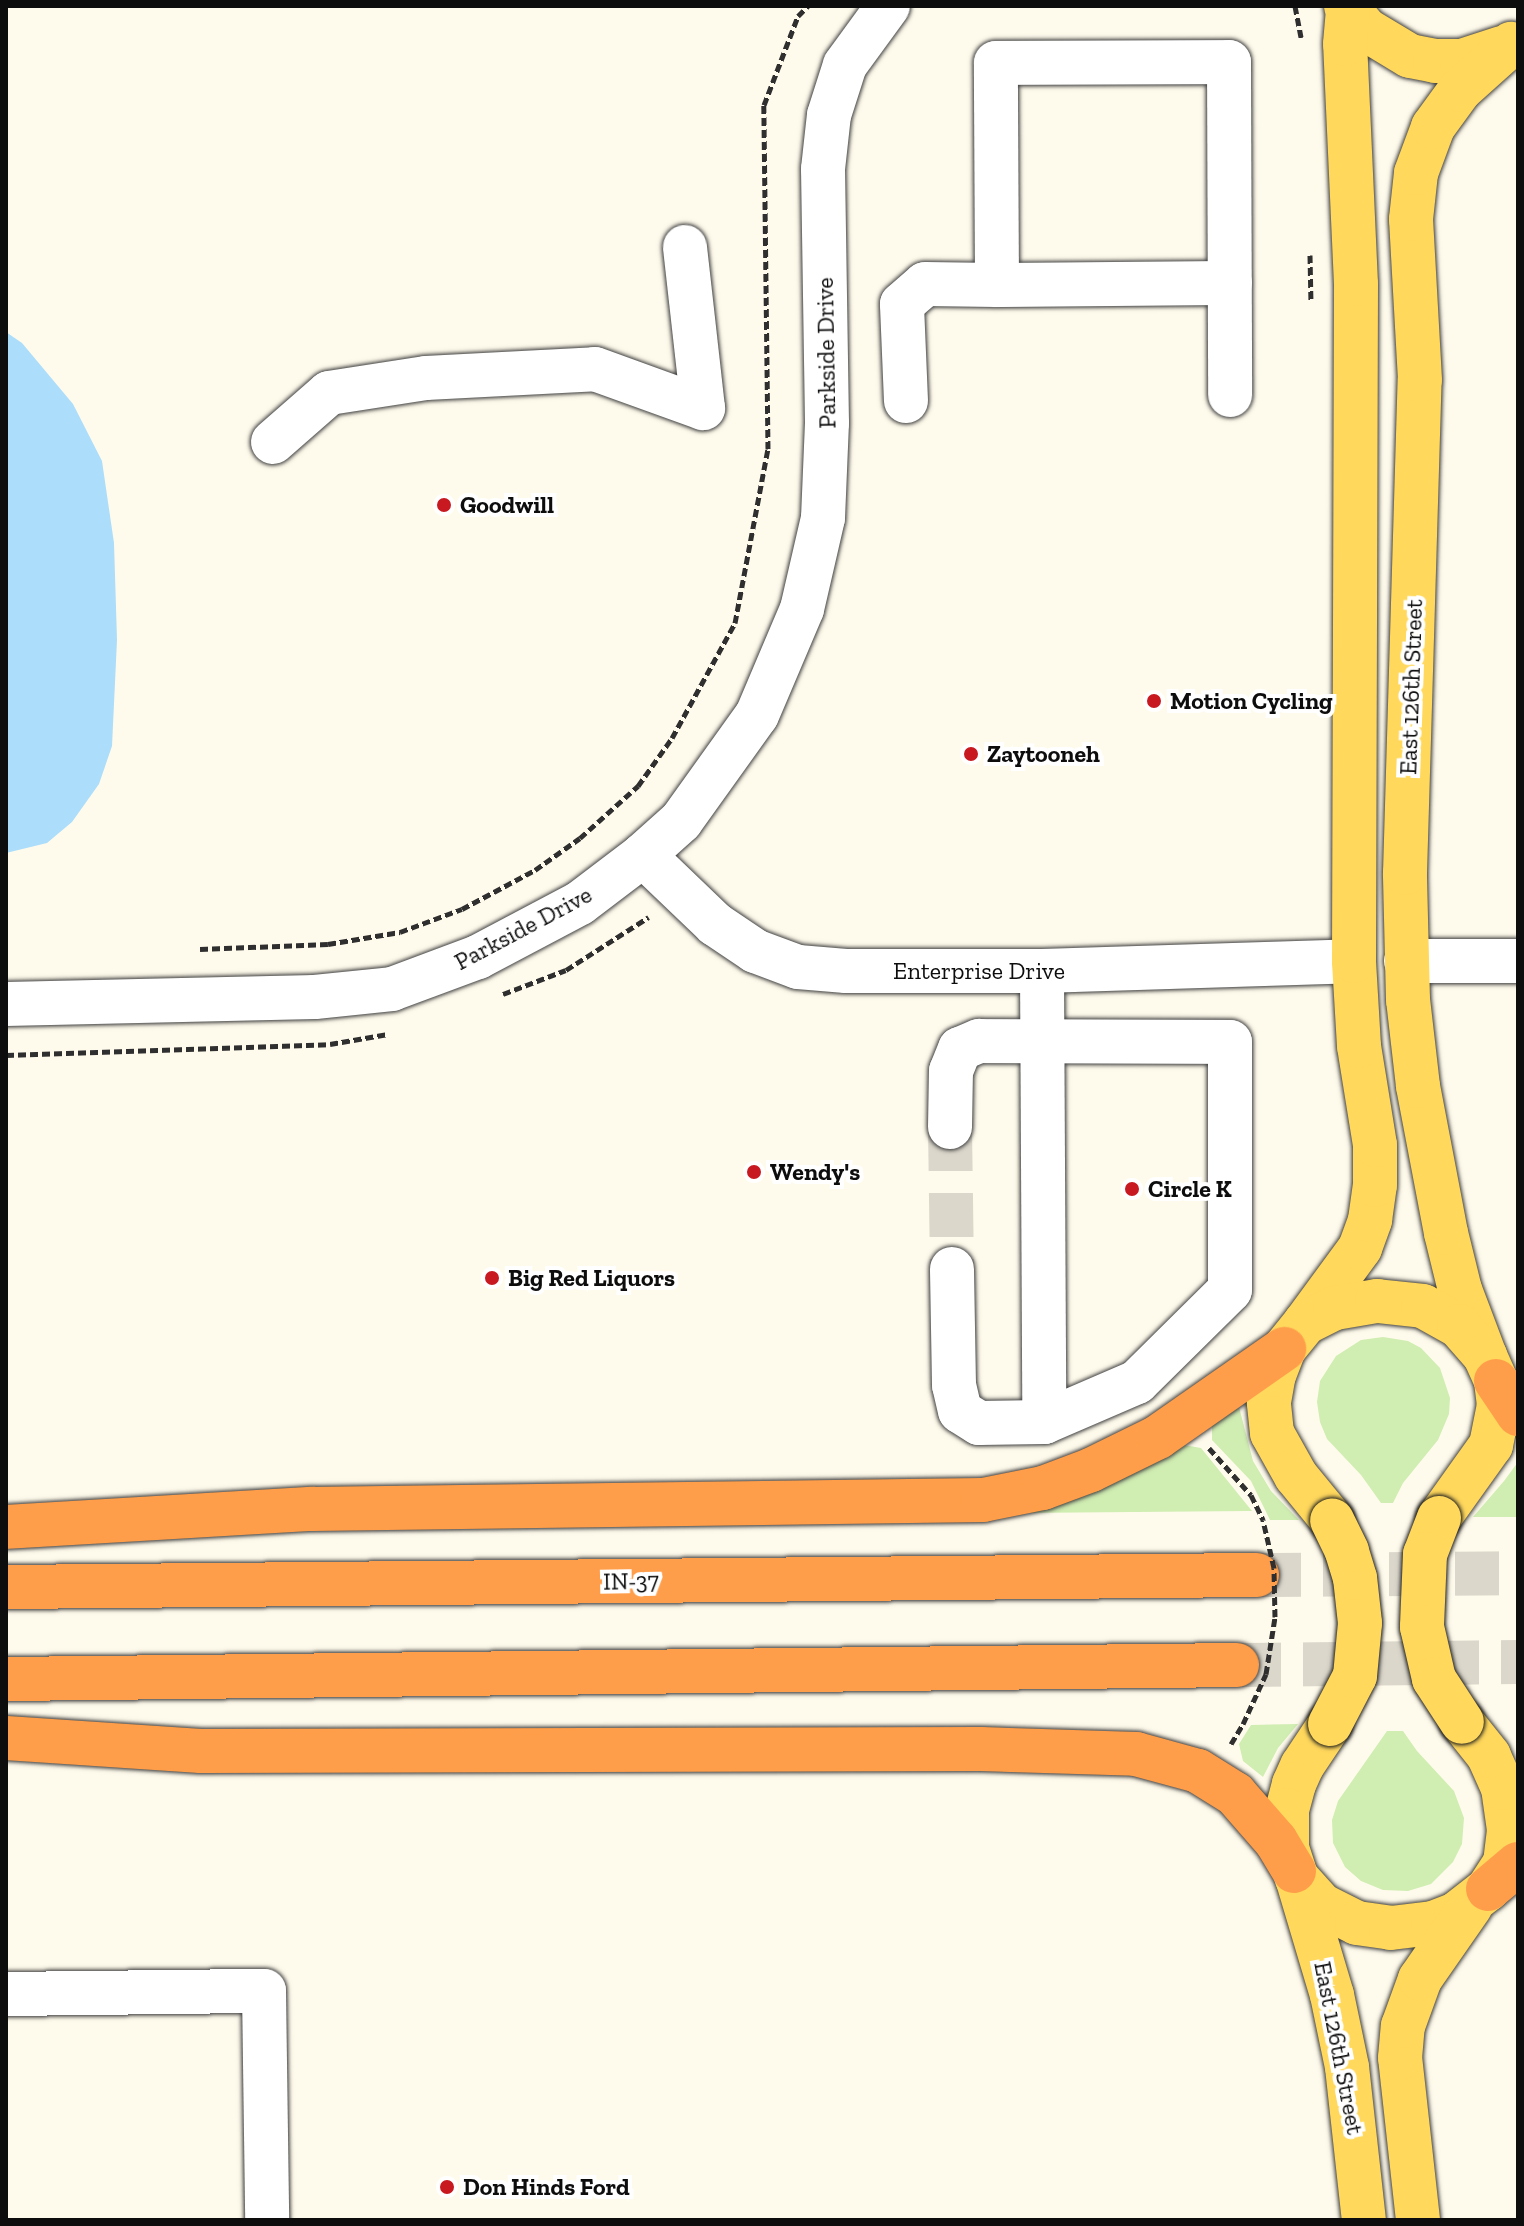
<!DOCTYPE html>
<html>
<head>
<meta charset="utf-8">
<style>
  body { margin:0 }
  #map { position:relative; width:1524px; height:2226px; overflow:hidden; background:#fffbec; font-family:"Zilla Slab",serif }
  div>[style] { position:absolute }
  .green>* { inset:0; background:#d0edb2 }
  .water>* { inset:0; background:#acddfb }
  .minor-tunnel>* { height:44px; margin-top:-22px; transform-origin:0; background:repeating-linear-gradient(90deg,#dbd7cb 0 44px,transparent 0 66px) }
  .highway-tunnel>* { height:44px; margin-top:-22px; transform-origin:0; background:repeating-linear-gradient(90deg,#dbd7cb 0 44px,transparent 0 66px) }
  .path>* { height:5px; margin-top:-2.5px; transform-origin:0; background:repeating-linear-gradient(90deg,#2f2f2f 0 8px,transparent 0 12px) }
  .roads { filter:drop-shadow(0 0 2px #404040) drop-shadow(0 0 2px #404040) }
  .minor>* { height:44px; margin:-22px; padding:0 22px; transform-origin:22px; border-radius:22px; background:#fff }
  .major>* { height:44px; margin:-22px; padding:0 22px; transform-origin:22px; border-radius:22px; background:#ffd85c }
  .highway>* { height:44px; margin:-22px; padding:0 22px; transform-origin:22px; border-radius:22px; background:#ff9e4a }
  .path-bridge>* { height:5px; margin-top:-2.5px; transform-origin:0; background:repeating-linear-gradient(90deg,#2f2f2f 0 8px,transparent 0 12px) }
  .bridges { filter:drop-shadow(0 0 2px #1e1e1e) drop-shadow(0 0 2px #1e1e1e) }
  .major-bridge>* { height:44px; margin:-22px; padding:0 22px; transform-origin:22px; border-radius:22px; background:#ffd85c }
  .dots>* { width:22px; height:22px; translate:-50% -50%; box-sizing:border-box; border:4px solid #fff; border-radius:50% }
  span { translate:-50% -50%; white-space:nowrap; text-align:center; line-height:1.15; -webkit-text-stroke:8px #fff; paint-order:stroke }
  .street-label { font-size:24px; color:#0d0d0d }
  .poi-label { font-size:24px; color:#0d0d0d; font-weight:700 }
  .left { translate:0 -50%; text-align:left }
  .frame { position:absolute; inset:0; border:8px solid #0d0d0d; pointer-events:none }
</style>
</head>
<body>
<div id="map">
  <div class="green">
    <div style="clip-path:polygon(1383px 1337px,1408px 1341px,1421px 1348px,1440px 1368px,1450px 1398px,1449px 1414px,1438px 1440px,1403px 1483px,1393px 1503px,1381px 1503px,1361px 1475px,1327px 1439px,1320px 1422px,1317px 1402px,1320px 1381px,1336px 1356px,1361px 1340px)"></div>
    <div style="clip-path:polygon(1239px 1407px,1253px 1461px,1271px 1491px,1299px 1520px,1270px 1520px,1251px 1481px,1212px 1440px,1212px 1424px)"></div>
    <div style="clip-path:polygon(1184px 1445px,1201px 1448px,1252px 1511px,1017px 1513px,1109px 1485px)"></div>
    <div style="clip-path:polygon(1518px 1462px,1518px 1517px,1473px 1517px,1504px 1481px)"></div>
    <div style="clip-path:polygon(1298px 1724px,1278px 1748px,1263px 1777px,1243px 1761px,1239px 1744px,1251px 1725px)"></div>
    <div style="clip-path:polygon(1387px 1731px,1403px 1731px,1417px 1751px,1454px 1791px,1464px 1818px,1462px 1844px,1453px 1862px,1431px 1884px,1408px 1891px,1383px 1890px,1361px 1881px,1345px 1867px,1333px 1843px,1332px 1820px,1338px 1801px)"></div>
  </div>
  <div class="water">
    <div style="clip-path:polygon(6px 332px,22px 343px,73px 404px,102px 461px,114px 543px,117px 640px,112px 746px,99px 784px,72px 822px,47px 843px,6px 853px)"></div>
  </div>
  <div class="minor-tunnel">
    <div style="left:950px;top:1127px;width:142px;rotate:89.2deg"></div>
  </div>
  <div class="highway-tunnel">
    <div style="left:1257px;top:1575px;width:261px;rotate:-0.4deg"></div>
    <div style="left:1237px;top:1665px;width:281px;rotate:-0.6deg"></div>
  </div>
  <div class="path">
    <div style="left:1295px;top:6px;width:32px;rotate:79deg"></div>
    <div style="left:1310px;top:255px;width:46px;rotate:88.8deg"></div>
    <div style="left:200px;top:949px;width:128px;rotate:-2.2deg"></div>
    <div style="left:328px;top:944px;width:73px;rotate:-9.5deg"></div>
    <div style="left:400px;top:932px;width:66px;rotate:-20.4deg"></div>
    <div style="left:462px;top:909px;width:83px;rotate:-28.1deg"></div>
    <div style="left:535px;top:870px;width:55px;rotate:-35.4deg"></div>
    <div style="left:580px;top:838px;width:78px;rotate:-41.9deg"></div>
    <div style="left:638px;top:786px;width:59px;rotate:-54.7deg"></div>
    <div style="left:672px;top:738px;width:131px;rotate:-61.3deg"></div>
    <div style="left:735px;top:623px;width:177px;rotate:-79.3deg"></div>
    <div style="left:768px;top:449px;width:344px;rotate:-90.7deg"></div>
    <div style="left:764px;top:105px;width:95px;rotate:-69.1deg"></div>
    <div style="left:798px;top:16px;width:14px;rotate:-45deg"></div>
    <div style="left:503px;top:994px;width:67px;rotate:-20.9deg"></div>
    <div style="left:566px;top:970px;width:98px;rotate:-32.6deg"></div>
    <div style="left:6px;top:1055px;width:324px;rotate:-1.9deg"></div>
    <div style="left:330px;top:1044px;width:59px;rotate:-9.8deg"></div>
    <div style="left:1209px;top:1448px;width:63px;rotate:48.2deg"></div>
    <div style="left:1251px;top:1495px;width:28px;rotate:64deg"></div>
    <div style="left:1231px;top:1744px;width:23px;rotate:-59deg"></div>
  </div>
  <div class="roads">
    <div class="minor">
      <div style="left:997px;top:285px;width:233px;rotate:-0.5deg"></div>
      <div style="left:906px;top:401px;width:97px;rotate:-92.4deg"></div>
      <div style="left:902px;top:304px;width:30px;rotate:-41deg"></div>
      <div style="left:925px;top:284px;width:72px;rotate:0.8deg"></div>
      <div style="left:997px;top:285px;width:222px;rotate:-90.3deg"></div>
      <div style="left:996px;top:63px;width:233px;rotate:-0.2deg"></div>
      <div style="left:1229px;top:62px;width:333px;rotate:89.8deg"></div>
      <div style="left:273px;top:442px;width:74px;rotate:-41.2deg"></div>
      <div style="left:329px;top:393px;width:98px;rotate:-8.8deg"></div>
      <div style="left:426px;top:378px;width:169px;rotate:-3deg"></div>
      <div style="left:595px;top:369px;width:115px;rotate:19.9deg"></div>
      <div style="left:703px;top:408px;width:162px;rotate:-96.4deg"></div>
      <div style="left:643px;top:855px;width:100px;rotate:43.8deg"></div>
      <div style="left:715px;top:924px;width:48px;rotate:34deg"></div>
      <div style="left:755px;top:951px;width:46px;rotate:20.4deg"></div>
      <div style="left:798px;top:967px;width:48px;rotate:4.8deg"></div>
      <div style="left:846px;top:971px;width:196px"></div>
      <div style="left:1042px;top:971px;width:312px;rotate:-1.8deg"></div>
      <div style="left:1406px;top:961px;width:112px"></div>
      <div style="left:1042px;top:971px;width:451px;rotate:89.7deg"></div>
      <div style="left:6px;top:1004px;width:309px;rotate:-1.3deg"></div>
      <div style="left:315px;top:997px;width:77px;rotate:-5.9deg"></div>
      <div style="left:392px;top:989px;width:92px;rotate:-20.4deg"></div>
      <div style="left:478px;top:957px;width:115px;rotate:-27.9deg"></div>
      <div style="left:580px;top:903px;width:79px;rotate:-37.3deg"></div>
      <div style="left:643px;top:855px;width:51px;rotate:-41.8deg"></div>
      <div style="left:681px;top:821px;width:130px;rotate:-54.4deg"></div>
      <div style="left:757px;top:715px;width:115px;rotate:-67deg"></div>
      <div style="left:802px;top:609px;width:93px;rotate:-77deg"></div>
      <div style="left:823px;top:518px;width:95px;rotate:-87.6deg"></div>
      <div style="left:827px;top:423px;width:254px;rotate:-90.9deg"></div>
      <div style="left:823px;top:169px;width:54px;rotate:-83.7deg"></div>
      <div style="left:829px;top:115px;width:52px;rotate:-72.3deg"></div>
      <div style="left:845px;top:65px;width:73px;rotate:-53.9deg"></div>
      <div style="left:950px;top:1127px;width:56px;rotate:-89deg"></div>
      <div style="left:951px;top:1071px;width:24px;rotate:-68deg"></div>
      <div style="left:960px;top:1049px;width:21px;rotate:-23deg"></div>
      <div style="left:979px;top:1041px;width:251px;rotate:0.2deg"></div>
      <div style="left:1230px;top:1042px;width:248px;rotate:90deg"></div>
      <div style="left:1230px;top:1290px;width:131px;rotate:135.3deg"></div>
      <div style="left:1137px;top:1382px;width:101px;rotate:156.7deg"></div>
      <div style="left:1044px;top:1422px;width:65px;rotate:179.1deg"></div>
      <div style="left:979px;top:1423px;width:22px;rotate:-148deg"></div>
      <div style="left:960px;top:1411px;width:27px;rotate:-103deg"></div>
      <div style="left:954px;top:1385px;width:116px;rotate:-91deg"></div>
      <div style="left:6px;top:1994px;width:258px;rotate:-0.7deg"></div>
      <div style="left:264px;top:1991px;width:229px;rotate:89.2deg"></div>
    </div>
    <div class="major">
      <div style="left:1346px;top:6px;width:30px;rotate:50deg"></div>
      <div style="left:1365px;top:29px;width:52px;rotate:31deg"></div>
      <div style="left:1410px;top:56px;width:25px;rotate:11deg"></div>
      <div style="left:1435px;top:61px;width:27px"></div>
      <div style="left:1462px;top:61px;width:42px;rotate:-18deg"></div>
      <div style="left:1305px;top:1323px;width:93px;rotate:-53.7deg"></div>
      <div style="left:1360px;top:1248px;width:30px;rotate:-70deg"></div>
      <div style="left:1370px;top:1220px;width:35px;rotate:-82deg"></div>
      <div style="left:1375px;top:1185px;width:40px;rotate:-90deg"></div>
      <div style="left:1375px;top:1145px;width:100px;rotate:-99.2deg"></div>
      <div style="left:1359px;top:1046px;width:85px;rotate:-93.4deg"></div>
      <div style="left:1354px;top:961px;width:677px;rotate:-89.83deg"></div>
      <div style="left:1356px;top:284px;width:240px;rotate:-92.6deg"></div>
      <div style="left:1345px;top:44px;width:35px;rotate:-85deg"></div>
      <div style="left:1485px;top:1356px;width:71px;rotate:-110.7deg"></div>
      <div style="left:1460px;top:1290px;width:59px;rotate:-103.8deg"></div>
      <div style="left:1446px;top:1233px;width:150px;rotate:-100.8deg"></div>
      <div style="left:1418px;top:1086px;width:87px;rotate:-96.6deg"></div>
      <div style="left:1408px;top:1000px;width:127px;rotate:-91.4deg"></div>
      <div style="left:1405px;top:873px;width:493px;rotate:-88.3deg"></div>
      <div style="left:1420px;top:380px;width:161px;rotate:-93.2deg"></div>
      <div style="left:1411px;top:219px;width:46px;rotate:-83.8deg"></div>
      <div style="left:1416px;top:173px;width:49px;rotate:-69.7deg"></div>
      <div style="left:1433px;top:127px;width:46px;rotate:-53.9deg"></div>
      <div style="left:1460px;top:90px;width:69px;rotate:-42deg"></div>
      <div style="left:1332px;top:1520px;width:57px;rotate:-129.3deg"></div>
      <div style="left:1296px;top:1476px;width:49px;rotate:-119.2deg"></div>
      <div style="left:1272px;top:1433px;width:31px;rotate:-96deg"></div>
      <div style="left:1269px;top:1402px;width:27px;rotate:-80deg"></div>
      <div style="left:1274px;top:1375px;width:28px;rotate:-69deg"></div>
      <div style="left:1284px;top:1349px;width:33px;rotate:-51deg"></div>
      <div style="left:1305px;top:1323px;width:34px;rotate:-27deg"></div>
      <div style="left:1335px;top:1308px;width:43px;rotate:-9.5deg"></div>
      <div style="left:1377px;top:1301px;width:46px;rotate:6.2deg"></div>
      <div style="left:1423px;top:1306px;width:41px;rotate:29.1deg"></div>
      <div style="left:1459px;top:1326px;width:40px;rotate:49deg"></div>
      <div style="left:1485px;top:1356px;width:27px;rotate:66deg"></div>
      <div style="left:1496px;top:1381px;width:24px;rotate:83deg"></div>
      <div style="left:1499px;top:1405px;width:41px;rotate:101.3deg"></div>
      <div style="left:1491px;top:1445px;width:90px;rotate:125.5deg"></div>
      <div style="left:1330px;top:1724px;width:50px;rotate:123.7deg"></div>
      <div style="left:1302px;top:1766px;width:20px;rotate:114deg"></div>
      <div style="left:1294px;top:1784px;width:27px;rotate:105deg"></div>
      <div style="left:1287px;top:1810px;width:38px;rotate:90deg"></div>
      <div style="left:1287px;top:1848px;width:32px;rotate:72deg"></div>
      <div style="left:1297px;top:1878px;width:36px;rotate:48deg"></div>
      <div style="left:1321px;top:1905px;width:40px;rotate:26.6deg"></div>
      <div style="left:1357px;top:1923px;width:34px;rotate:8deg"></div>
      <div style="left:1391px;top:1928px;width:42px;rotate:-6.8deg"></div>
      <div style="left:1433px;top:1923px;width:25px;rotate:-21deg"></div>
      <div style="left:1456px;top:1914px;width:41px;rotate:-38deg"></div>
      <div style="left:1488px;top:1889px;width:31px;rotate:-57deg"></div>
      <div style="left:1505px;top:1863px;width:33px;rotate:-83deg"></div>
      <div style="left:1509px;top:1830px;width:42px;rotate:-98.1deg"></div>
      <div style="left:1503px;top:1788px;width:35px;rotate:-114deg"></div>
      <div style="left:1489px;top:1756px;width:43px;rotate:-128.5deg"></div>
      <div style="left:1298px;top:1881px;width:119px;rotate:73.4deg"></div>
      <div style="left:1332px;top:1995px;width:74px;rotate:78.2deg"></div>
      <div style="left:1347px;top:2067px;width:154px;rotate:83.7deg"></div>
      <div style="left:1418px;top:2220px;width:163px;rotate:-96.3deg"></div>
      <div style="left:1400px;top:2058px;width:32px;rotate:-85deg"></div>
      <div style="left:1403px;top:2026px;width:50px;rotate:-70.1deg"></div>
      <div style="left:1420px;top:1979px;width:88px;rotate:-55.2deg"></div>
    </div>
    <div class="highway">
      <div style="left:1496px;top:1381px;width:40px;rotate:56deg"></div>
      <div style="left:6px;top:1527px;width:306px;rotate:-3.4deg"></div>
      <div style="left:311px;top:1509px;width:672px;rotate:-0.77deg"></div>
      <div style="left:983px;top:1500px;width:61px;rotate:-11.3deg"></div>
      <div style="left:1043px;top:1488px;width:51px;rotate:-20.6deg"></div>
      <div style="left:1091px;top:1470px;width:75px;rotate:-26.2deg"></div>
      <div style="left:1158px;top:1437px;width:154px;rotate:-34.9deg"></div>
      <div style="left:6px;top:1587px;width:1251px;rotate:-0.55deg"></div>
      <div style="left:6px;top:1679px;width:1231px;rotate:-0.65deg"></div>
      <div style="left:6px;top:1738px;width:195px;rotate:3.8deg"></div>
      <div style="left:201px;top:1751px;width:780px;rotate:-0.15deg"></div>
      <div style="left:981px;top:1749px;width:155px;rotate:1.8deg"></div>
      <div style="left:1136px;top:1754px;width:64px;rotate:15.3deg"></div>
      <div style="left:1198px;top:1771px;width:44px;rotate:31.9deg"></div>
      <div style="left:1235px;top:1794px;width:62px;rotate:48.9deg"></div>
      <div style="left:1276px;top:1841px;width:35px;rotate:59deg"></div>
      <div style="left:1488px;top:1889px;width:39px;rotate:-40deg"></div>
    </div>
  </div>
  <div class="path-bridge">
    <div style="left:1243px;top:1724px;width:55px;rotate:-65.3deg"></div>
    <div style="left:1266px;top:1674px;width:58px;rotate:-81deg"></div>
    <div style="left:1275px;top:1617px;width:49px;rotate:-91.2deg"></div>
    <div style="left:1274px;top:1568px;width:49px;rotate:-102.9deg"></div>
  </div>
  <div class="bridges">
    <div class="major-bridge">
      <div style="left:1439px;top:1518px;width:39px;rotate:111deg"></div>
      <div style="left:1425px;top:1554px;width:73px;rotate:92.4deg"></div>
      <div style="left:1422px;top:1627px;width:53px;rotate:77deg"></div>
      <div style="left:1434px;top:1679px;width:51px;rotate:56.9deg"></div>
      <div style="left:1330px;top:1724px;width:54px;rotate:-62.5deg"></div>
      <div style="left:1355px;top:1676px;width:53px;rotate:-84.6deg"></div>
      <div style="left:1360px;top:1623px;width:45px;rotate:-96.3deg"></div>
      <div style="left:1355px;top:1578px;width:28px;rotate:-107deg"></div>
      <div style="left:1347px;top:1551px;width:34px;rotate:-116deg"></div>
    </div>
  </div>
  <div class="dots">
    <div style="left:444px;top:505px;background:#c81921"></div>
    <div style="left:1154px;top:701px;background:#c81921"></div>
    <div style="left:971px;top:754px;background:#c81921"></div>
    <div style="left:754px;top:1172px;background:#c81921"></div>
    <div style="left:1132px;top:1189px;background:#c81921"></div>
    <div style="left:492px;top:1278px;background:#c81921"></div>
    <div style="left:447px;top:2187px;background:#c81921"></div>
  </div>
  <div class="street-label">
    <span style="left:826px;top:353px;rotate:-91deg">Parkside Drive</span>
    <span style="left:1411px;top:687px;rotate:-88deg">East 126th Street</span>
    <span style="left:523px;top:928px;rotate:-28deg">Parkside Drive</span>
    <span style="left:979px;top:971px">Enterprise Drive</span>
    <span style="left:631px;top:1581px;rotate:-1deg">IN-37</span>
    <span style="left:1339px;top:2048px;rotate:79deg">East 126th Street</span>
  </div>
  <div class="poi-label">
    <span class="left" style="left:460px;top:505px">Goodwill</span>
    <span class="left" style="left:1170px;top:701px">Motion Cycling</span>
    <span class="left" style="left:987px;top:754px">Zaytooneh</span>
    <span class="left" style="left:770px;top:1172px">Wendy's</span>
    <span class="left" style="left:1148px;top:1189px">Circle K</span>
    <span class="left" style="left:508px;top:1278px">Big Red Liquors</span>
    <span class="left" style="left:463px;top:2187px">Don Hinds Ford</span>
  </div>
  <div class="frame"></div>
</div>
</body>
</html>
